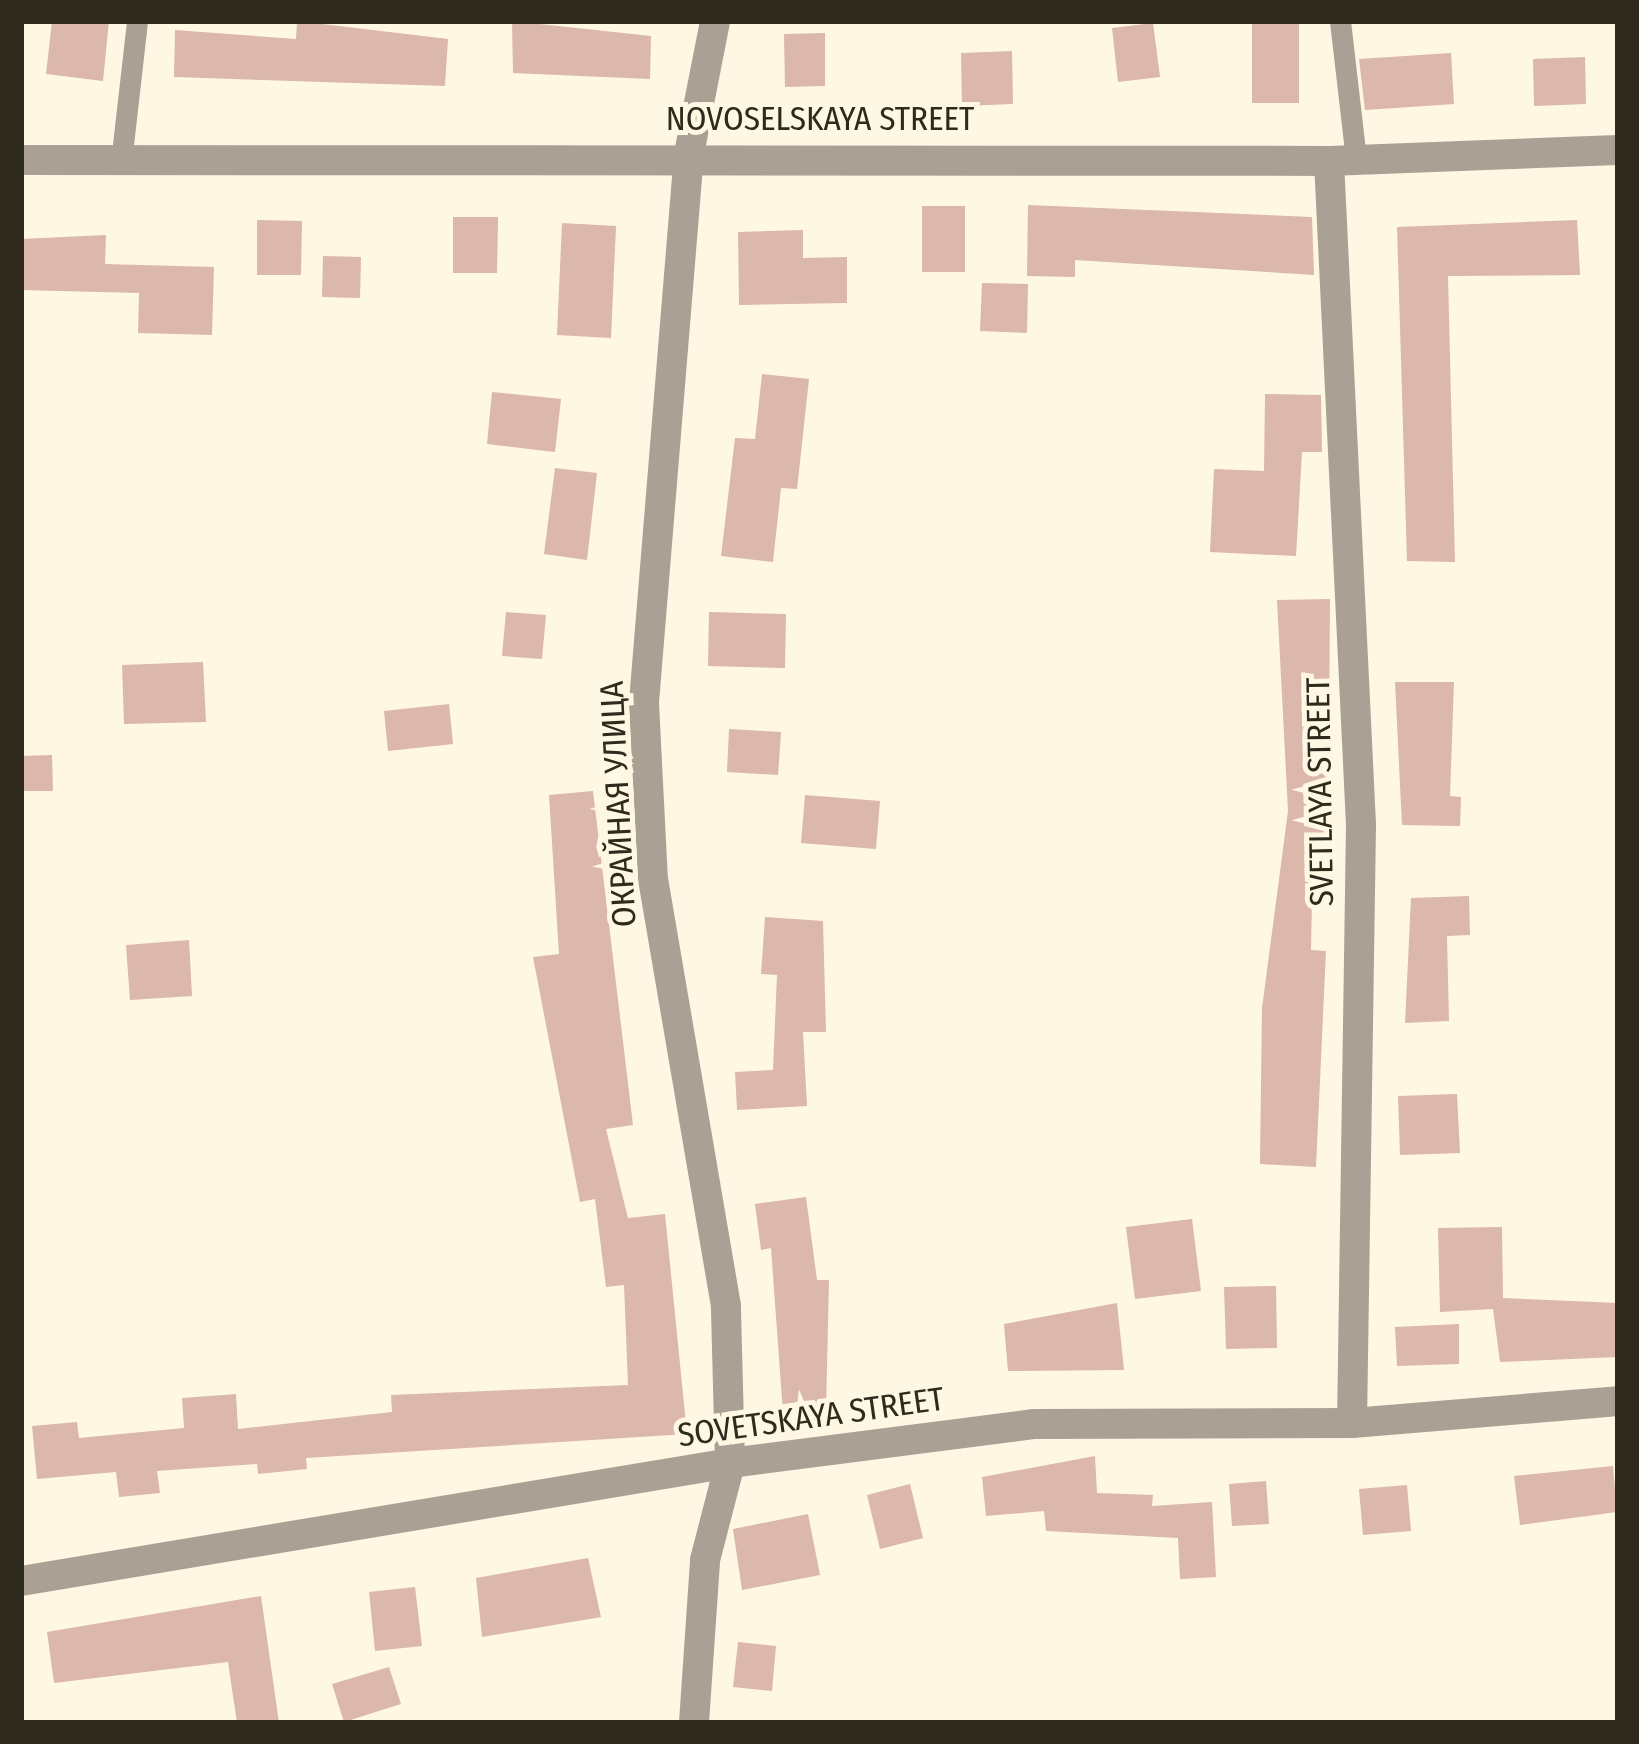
<!DOCTYPE html>
<html>
<head>
<meta charset="utf-8">
<style>
  body { margin:0 }
  #map { position:relative; width:1639px; height:1744px; overflow:hidden; background:#fef7e3; font-family:"Fira Sans Condensed",sans-serif }
  div>[style] { position:absolute }
  .building>* { inset:0; background:#dbb7ac }
  .lane>* { height:21px; margin:-10.5px; padding:0 10.5px; transform-origin:10.5px; border-radius:10.5px; background:#aaa094 }
  .street>* { height:30px; margin:-15px; padding:0 15px; transform-origin:15px; border-radius:15px; background:#aaa094 }
  span { translate:-50% -50%; white-space:nowrap; text-align:center; line-height:1.15; -webkit-text-stroke:10px #fef7e3; paint-order:stroke }
  .street-label { font-size:33px; color:#2e2a1d }
  .frame { position:absolute; inset:0; border:24px solid #2e2a1d; pointer-events:none }
</style>
</head>
<body>
<div id="map">
  <div class="building">
    <div style="clip-path:polygon(52px 21px,109px 21px,103px 81px,46px 74px)"></div>
    <div style="clip-path:polygon(297px 21px,448px 39px,445px 86px,174px 77px,175px 30px,296px 39px)"></div>
    <div style="clip-path:polygon(512px 21px,651px 36px,650px 79px,513px 73px)"></div>
    <div style="clip-path:polygon(1252px 21px,1299px 21px,1299px 103px,1252px 103px)"></div>
    <div style="clip-path:polygon(1153px 23px,1160px 77px,1118px 82px,1112px 28px)"></div>
    <div style="clip-path:polygon(825px 33px,825px 86px,785px 87px,784px 34px)"></div>
    <div style="clip-path:polygon(1012px 51px,1013px 104px,962px 106px,961px 53px)"></div>
    <div style="clip-path:polygon(1451px 53px,1454px 104px,1365px 110px,1359px 59px)"></div>
    <div style="clip-path:polygon(1585px 57px,1586px 104px,1534px 106px,1533px 59px)"></div>
    <div style="clip-path:polygon(1028px 205px,1312px 217px,1314px 275px,1075px 260px,1075px 277px,1027px 276px)"></div>
    <div style="clip-path:polygon(922px 206px,965px 206px,965px 272px,922px 272px)"></div>
    <div style="clip-path:polygon(453px 217px,498px 217px,497px 273px,453px 273px)"></div>
    <div style="clip-path:polygon(257px 220px,302px 221px,301px 275px,257px 275px)"></div>
    <div style="clip-path:polygon(1577px 220px,1580px 275px,1448px 276px,1455px 562px,1407px 561px,1397px 227px)"></div>
    <div style="clip-path:polygon(562px 223px,616px 226px,611px 338px,557px 335px)"></div>
    <div style="clip-path:polygon(803px 230px,803px 258px,847px 257px,847px 303px,739px 305px,738px 232px)"></div>
    <div style="clip-path:polygon(106px 235px,105px 264px,214px 267px,212px 335px,138px 333px,139px 293px,21px 290px,21px 239px)"></div>
    <div style="clip-path:polygon(323px 256px,361px 257px,360px 298px,322px 297px)"></div>
    <div style="clip-path:polygon(982px 283px,1028px 284px,1027px 333px,980px 331px)"></div>
    <div style="clip-path:polygon(762px 374px,809px 379px,797px 489px,781px 488px,773px 562px,721px 556px,735px 438px,755px 439px)"></div>
    <div style="clip-path:polygon(492px 392px,561px 399px,555px 452px,487px 444px)"></div>
    <div style="clip-path:polygon(1265px 394px,1321px 395px,1322px 452px,1302px 452px,1296px 556px,1210px 552px,1214px 469px,1264px 471px)"></div>
    <div style="clip-path:polygon(555px 468px,597px 473px,587px 560px,544px 554px)"></div>
    <div style="clip-path:polygon(1330px 599px,1328px 851px,1313px 851px,1311px 950px,1326px 951px,1316px 1167px,1260px 1164px,1262px 1008px,1288px 811px,1277px 600px)"></div>
    <div style="clip-path:polygon(506px 612px,546px 615px,542px 659px,502px 656px)"></div>
    <div style="clip-path:polygon(709px 612px,786px 614px,785px 668px,708px 666px)"></div>
    <div style="clip-path:polygon(203px 662px,206px 722px,124px 724px,122px 665px)"></div>
    <div style="clip-path:polygon(1395px 682px,1454px 682px,1450px 796px,1461px 797px,1460px 826px,1402px 825px)"></div>
    <div style="clip-path:polygon(449px 704px,453px 744px,388px 751px,384px 711px)"></div>
    <div style="clip-path:polygon(729px 729px,781px 732px,778px 775px,727px 772px)"></div>
    <div style="clip-path:polygon(52px 755px,53px 791px,21px 791px,21px 756px)"></div>
    <div style="clip-path:polygon(593px 791px,633px 1125px,606px 1129px,628px 1218px,665px 1214px,687px 1434px,306px 1458px,307px 1469px,258px 1474px,257px 1464px,157px 1471px,160px 1493px,119px 1497px,116px 1472px,37px 1479px,32px 1426px,77px 1422px,79px 1438px,184px 1428px,182px 1398px,236px 1394px,238px 1429px,392px 1412px,391px 1395px,628px 1385px,624px 1285px,606px 1287px,595px 1199px,580px 1202px,533px 957px,559px 954px,549px 795px)"></div>
    <div style="clip-path:polygon(805px 795px,880px 801px,876px 849px,801px 843px)"></div>
    <div style="clip-path:polygon(1469px 896px,1470px 935px,1447px 936px,1449px 1021px,1405px 1023px,1411px 898px)"></div>
    <div style="clip-path:polygon(765px 917px,823px 921px,826px 1032px,803px 1032px,807px 1106px,737px 1110px,735px 1072px,773px 1070px,777px 975px,761px 974px)"></div>
    <div style="clip-path:polygon(189px 940px,192px 996px,130px 1000px,126px 945px)"></div>
    <div style="clip-path:polygon(1457px 1094px,1460px 1153px,1400px 1155px,1398px 1096px)"></div>
    <div style="clip-path:polygon(806px 1197px,817px 1280px,829px 1280px,826px 1410px,783px 1413px,771px 1248px,761px 1250px,755px 1204px)"></div>
    <div style="clip-path:polygon(1192px 1219px,1201px 1291px,1135px 1299px,1126px 1227px)"></div>
    <div style="clip-path:polygon(1502px 1227px,1503px 1298px,1618px 1303px,1618px 1357px,1500px 1362px,1493px 1309px,1440px 1312px,1438px 1228px)"></div>
    <div style="clip-path:polygon(1276px 1286px,1277px 1348px,1226px 1349px,1224px 1287px)"></div>
    <div style="clip-path:polygon(1117px 1303px,1124px 1370px,1008px 1371px,1004px 1324px)"></div>
    <div style="clip-path:polygon(1459px 1324px,1459px 1364px,1397px 1366px,1395px 1327px)"></div>
    <div style="clip-path:polygon(1095px 1456px,1097px 1493px,1153px 1495px,1152px 1506px,1212px 1502px,1216px 1577px,1180px 1579px,1178px 1538px,1046px 1531px,1044px 1511px,986px 1516px,982px 1477px)"></div>
    <div style="clip-path:polygon(1613px 1466px,1617px 1512px,1520px 1525px,1514px 1476px)"></div>
    <div style="clip-path:polygon(1266px 1481px,1269px 1524px,1232px 1526px,1229px 1484px)"></div>
    <div style="clip-path:polygon(910px 1484px,923px 1538px,880px 1549px,867px 1495px)"></div>
    <div style="clip-path:polygon(1407px 1485px,1411px 1531px,1363px 1535px,1359px 1489px)"></div>
    <div style="clip-path:polygon(808px 1514px,820px 1575px,742px 1590px,733px 1529px)"></div>
    <div style="clip-path:polygon(588px 1558px,601px 1617px,482px 1637px,476px 1578px)"></div>
    <div style="clip-path:polygon(415px 1587px,422px 1646px,375px 1651px,369px 1592px)"></div>
    <div style="clip-path:polygon(261px 1596px,279px 1723px,237px 1723px,228px 1662px,54px 1683px,47px 1632px)"></div>
    <div style="clip-path:polygon(738px 1642px,776px 1646px,772px 1691px,733px 1687px)"></div>
    <div style="clip-path:polygon(389px 1667px,401px 1704px,344px 1722px,332px 1684px)"></div>
  </div>
  <div class="lane">
    <div style="left:1340px;top:21px;width:139px;rotate:83.4deg"></div>
    <div style="left:121px;top:162px;width:142px;rotate:-83.5deg"></div>
  </div>
  <div class="street">
    <div style="left:21px;top:160px;width:1308px;rotate:0.04deg"></div>
    <div style="left:1329px;top:161px;width:289px;rotate:-2.2deg"></div>
    <div style="left:1329px;top:161px;width:665px;rotate:87.24deg"></div>
    <div style="left:1361px;top:825px;width:598px;rotate:90.86deg"></div>
    <div style="left:21px;top:1581px;width:719px;rotate:-9.45deg"></div>
    <div style="left:730px;top:1463px;width:307px;rotate:-7.3deg"></div>
    <div style="left:1035px;top:1424px;width:317px;rotate:-0.2deg"></div>
    <div style="left:1352px;top:1423px;width:267px;rotate:-4.7deg"></div>
    <div style="left:694px;top:1723px;width:163px;rotate:-86.1deg"></div>
    <div style="left:705px;top:1560px;width:100px;rotate:-75.5deg"></div>
    <div style="left:730px;top:1463px;width:157px;rotate:-91.5deg"></div>
    <div style="left:726px;top:1306px;width:431px;rotate:-99.7deg"></div>
    <div style="left:653px;top:881px;width:179px;rotate:-92.9deg"></div>
    <div style="left:644px;top:702px;width:550px;rotate:-85.31deg"></div>
    <div style="left:689px;top:154px;width:136px;rotate:-78.9deg"></div>
  </div>
  <div class="street-label">
    <span style="left:820px;top:120px">NOVOSELSKAYA STREET</span>
    <span style="left:1321px;top:792px;rotate:-91deg">SVETLAYA STREET</span>
    <span style="left:619px;top:804px;rotate:-93deg">ОКРАЙНАЯ УЛИЦА</span>
    <span style="left:811px;top:1418px;rotate:-8deg">SOVETSKAYA STREET</span>
  </div>
  <div class="frame"></div>
</div>
</body>
</html>
